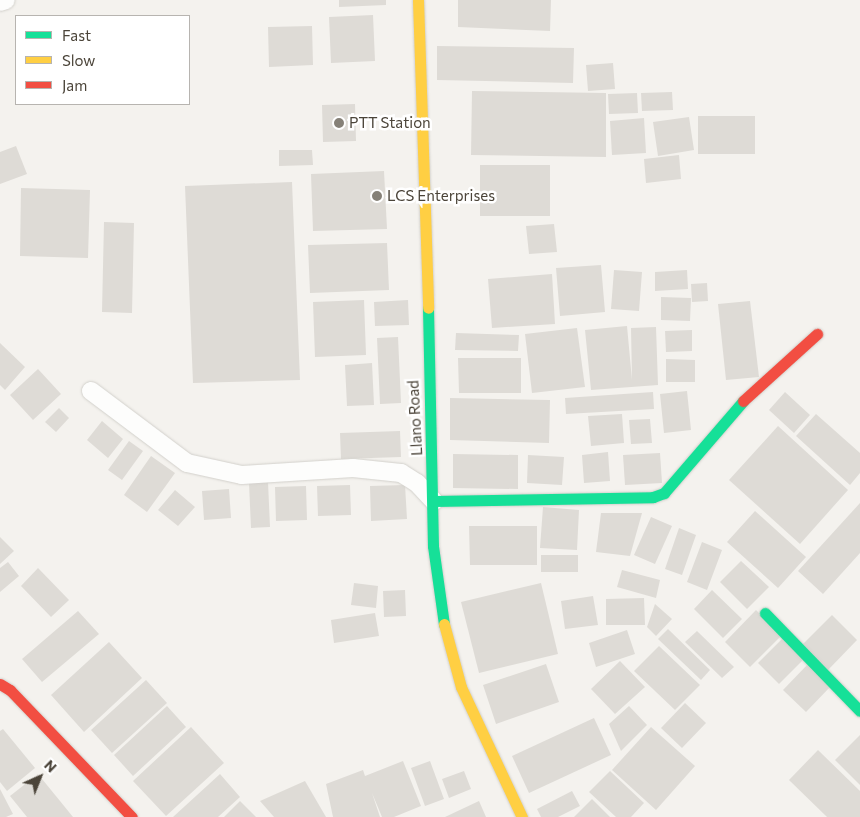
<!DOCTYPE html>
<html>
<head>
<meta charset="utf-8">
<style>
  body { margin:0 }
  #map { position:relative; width:860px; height:817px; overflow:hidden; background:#f4f2ee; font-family:Commissioner,sans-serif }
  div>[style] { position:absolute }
  .building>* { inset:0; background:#dedbd6 }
  .roads { filter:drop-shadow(0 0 1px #d2d0cb) drop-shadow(0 0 1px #d2d0cb) }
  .lane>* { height:18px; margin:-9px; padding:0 9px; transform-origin:9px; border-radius:9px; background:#fdfdfc }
  .fast>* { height:11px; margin:-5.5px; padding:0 5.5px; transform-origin:5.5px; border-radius:5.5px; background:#16e098 }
  .slow>* { height:11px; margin:-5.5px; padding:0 5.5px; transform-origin:5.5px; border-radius:5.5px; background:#ffcf43 }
  .jam>* { height:11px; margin:-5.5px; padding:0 5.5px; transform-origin:5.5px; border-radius:5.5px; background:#f24e42 }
  .dots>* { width:14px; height:14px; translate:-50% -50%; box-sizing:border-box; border:2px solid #fff; border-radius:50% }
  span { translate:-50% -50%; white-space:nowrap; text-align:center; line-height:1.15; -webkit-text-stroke:5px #fff; paint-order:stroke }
  .poi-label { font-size:15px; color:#4b4439 }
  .left { translate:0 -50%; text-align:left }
  .street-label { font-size:15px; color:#4b4439 }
  .legend { position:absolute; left:15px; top:15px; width:175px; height:90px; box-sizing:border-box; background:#fff; border:1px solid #b7b4b0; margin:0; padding:6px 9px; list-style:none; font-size:15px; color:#4b4439 }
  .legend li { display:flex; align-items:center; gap:10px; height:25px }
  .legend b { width:25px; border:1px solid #b7b4b0 }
  .north { position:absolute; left:15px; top:752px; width:50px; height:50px; -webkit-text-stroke:4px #fff; paint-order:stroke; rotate:44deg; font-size:14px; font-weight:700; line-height:20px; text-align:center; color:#4b4439 }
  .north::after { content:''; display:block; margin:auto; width:18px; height:22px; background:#4b4439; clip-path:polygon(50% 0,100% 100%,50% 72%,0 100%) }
</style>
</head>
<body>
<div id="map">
  <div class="building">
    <div style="clip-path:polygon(339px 0,386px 0,386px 5px,339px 7px)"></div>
    <div style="clip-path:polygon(458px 0,551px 0,550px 31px,458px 27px)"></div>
    <div style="clip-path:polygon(373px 15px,375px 61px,331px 63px,329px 17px)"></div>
    <div style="clip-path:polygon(312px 26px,313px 65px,269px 67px,268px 27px)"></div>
    <div style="clip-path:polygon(437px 46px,574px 48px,573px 83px,437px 80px)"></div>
    <div style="clip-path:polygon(613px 63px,615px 89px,588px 91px,586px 65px)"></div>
    <div style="clip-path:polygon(472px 91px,606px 93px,606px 157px,471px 155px)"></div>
    <div style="clip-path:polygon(672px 92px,673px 110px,642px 111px,641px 93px)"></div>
    <div style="clip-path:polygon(637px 93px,638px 113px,609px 114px,608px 94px)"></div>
    <div style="clip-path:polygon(355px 104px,356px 141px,323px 142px,322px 105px)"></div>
    <div style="clip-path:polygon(698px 116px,755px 116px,755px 154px,698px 154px)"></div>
    <div style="clip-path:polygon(689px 117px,694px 150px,658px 156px,653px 122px)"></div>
    <div style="clip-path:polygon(644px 118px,646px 153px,612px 155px,610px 121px)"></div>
    <div style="clip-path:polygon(16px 146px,27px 174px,0 184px,0 152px)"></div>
    <div style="clip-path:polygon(279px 150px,312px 150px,313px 165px,279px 166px)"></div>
    <div style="clip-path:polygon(679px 155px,681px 179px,646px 183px,644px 159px)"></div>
    <div style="clip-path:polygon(480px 165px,550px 165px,550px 216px,480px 216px)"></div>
    <div style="clip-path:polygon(384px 171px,387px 229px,313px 231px,311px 174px)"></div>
    <div style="clip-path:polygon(292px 182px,300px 380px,193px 383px,185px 186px)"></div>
    <div style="clip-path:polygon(21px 188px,90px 190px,88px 258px,20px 256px)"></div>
    <div style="clip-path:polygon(104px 222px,134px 223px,132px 313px,102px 312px)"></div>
    <div style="clip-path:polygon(554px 224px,557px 252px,529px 254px,526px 226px)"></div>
    <div style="clip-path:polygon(387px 243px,389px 290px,310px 293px,308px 245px)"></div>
    <div style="clip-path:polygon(601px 265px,605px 312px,560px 316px,556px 268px)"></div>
    <div style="clip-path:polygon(614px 270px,642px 272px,639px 311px,611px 309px)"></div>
    <div style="clip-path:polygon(687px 270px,688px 289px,655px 291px,655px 272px)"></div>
    <div style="clip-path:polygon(552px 274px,555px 324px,492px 328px,488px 279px)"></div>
    <div style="clip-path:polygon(707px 283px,708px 301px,692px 302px,691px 284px)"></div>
    <div style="clip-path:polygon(661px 297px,691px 298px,690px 321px,661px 320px)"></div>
    <div style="clip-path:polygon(364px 300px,366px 355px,315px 357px,313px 302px)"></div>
    <div style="clip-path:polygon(408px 300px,409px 325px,375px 326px,374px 302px)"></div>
    <div style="clip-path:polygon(750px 301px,759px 377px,726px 380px,718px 304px)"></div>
    <div style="clip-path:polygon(627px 326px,632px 380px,631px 328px,656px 327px,658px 385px,591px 390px,585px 330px)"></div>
    <div style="clip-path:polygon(577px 328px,585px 387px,532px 393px,525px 334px)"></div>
    <div style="clip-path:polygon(692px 330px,692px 351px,666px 352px,665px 331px)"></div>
    <div style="clip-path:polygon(456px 333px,519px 335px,518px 351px,455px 350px)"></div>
    <div style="clip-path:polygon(398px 337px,401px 403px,380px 404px,377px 338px)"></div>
    <div style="clip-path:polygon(0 343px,25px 367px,5px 390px,0 385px)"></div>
    <div style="clip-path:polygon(458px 358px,521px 358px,521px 393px,459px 393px)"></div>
    <div style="clip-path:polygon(666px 359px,695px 360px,695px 382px,666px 382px)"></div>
    <div style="clip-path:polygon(372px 363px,374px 405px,347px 406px,345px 365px)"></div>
    <div style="clip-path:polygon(38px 369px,61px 394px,33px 420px,10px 395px)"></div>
    <div style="clip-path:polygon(687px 391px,691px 430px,664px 433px,660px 394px)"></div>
    <div style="clip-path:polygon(653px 392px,654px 409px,566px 414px,565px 398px)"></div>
    <div style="clip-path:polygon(785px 392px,810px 415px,794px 433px,769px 410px)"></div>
    <div style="clip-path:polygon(450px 398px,550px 400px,549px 443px,450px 440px)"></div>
    <div style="clip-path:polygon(59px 408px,69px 418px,56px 432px,45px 422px)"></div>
    <div style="clip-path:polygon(622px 414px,624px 443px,591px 446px,588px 416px)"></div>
    <div style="clip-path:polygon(816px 414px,860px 453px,860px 473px,850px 485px,796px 436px)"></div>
    <div style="clip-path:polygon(650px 419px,652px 443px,631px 444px,629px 420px)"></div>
    <div style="clip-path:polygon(102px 421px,123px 439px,108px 458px,87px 440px)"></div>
    <div style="clip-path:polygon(778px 426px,848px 490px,800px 544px,729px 480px)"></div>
    <div style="clip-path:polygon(400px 431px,401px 457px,341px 459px,340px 433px)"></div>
    <div style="clip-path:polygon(129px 441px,143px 451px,122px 480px,108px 470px)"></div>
    <div style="clip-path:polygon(608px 452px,610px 481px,584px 483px,582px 455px)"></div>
    <div style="clip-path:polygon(660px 453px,662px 483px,625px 485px,623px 455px)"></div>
    <div style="clip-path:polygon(453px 454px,518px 455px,518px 489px,453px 488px)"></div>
    <div style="clip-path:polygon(528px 455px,564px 457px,562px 485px,527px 483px)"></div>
    <div style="clip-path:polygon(151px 456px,175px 473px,147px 512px,124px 495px)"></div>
    <div style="clip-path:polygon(268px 482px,270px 527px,251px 528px,249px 483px)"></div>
    <div style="clip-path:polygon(350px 485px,351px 515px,318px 516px,317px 486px)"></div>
    <div style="clip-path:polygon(405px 485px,407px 519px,371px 521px,370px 486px)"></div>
    <div style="clip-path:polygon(306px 486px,307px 520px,276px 521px,275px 487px)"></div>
    <div style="clip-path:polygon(229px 489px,231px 518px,204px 520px,202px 491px)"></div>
    <div style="clip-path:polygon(175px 490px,195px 507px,178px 526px,158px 510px)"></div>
    <div style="clip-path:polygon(860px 503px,860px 553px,823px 594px,798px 571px)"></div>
    <div style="clip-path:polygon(543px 507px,579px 510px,577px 550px,540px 548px)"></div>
    <div style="clip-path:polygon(755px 511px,806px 557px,778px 588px,727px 542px)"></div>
    <div style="clip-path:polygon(601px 513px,642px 513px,630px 556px,596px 552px)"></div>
    <div style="clip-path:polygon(651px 517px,672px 526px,655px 564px,634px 555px)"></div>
    <div style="clip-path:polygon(469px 526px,537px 526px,537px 565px,470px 565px)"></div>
    <div style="clip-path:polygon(679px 528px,696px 535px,682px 575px,665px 569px)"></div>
    <div style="clip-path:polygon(0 537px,14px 551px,0 564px)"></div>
    <div style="clip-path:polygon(702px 542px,722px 550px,707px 590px,687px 582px)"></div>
    <div style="clip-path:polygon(541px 555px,578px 555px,578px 572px,541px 572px)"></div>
    <div style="clip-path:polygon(741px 561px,769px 587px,747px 609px,720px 582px)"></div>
    <div style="clip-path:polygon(8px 562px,19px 576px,0 592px,0 568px)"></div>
    <div style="clip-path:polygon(38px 568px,69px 600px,51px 617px,21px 586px)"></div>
    <div style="clip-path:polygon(622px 570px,660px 580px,656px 598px,617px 587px)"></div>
    <div style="clip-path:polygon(354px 583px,378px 586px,376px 608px,351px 605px)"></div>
    <div style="clip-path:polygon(541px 583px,558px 654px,479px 673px,461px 602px)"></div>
    <div style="clip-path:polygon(405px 590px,406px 616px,384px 617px,383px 591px)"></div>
    <div style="clip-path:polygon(712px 590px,742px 619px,723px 638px,694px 609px)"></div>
    <div style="clip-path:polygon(593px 596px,598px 625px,565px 629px,561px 601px)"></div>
    <div style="clip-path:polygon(644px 598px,645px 625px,606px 625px,606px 599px)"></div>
    <div style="clip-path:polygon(655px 604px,672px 619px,656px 636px,647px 627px)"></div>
    <div style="clip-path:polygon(756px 610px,781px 636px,750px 667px,725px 642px)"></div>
    <div style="clip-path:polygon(78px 611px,99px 634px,42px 682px,22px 659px)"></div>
    <div style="clip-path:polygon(375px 613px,379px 636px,334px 643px,331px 620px)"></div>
    <div style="clip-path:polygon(832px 615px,857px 640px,828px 670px,802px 645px)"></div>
    <div style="clip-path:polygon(668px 629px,710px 670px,701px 680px,658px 639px)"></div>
    <div style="clip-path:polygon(627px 630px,635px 654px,596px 667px,589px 643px)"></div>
    <div style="clip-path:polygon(697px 631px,734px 667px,722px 678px,685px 642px)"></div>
    <div style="clip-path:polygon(783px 638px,804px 659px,779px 684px,758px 663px)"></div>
    <div style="clip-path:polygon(109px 642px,142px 678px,84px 732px,51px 695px)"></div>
    <div style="clip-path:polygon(659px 646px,700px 685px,675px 710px,634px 671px)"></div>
    <div style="clip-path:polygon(620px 661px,645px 687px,615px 714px,591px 689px)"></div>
    <div style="clip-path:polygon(546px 664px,559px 702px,496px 724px,483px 685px)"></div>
    <div style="clip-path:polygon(808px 664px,831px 686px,806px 712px,783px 690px)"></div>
    <div style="clip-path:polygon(146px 680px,167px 703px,112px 753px,91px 730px)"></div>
    <div style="clip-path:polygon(685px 703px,706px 723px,682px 748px,661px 728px)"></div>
    <div style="clip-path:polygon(167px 706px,186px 727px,133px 776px,114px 755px)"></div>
    <div style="clip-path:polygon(629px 706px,647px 725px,621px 751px,609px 724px)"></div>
    <div style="clip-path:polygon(594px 718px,611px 755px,529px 793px,512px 756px)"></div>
    <div style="clip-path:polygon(191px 727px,224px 763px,166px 816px,133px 781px)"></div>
    <div style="clip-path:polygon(651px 727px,695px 766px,656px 810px,612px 770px)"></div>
    <div style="clip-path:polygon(3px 729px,35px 768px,7px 791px,0 782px,0 731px)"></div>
    <div style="clip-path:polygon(860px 735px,860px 785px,835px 760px)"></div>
    <div style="clip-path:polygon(818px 750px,860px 791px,860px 817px,827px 817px,789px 780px)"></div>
    <div style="clip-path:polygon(403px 761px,421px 806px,394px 817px,382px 817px,372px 793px,380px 817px,333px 817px,326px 784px,363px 770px,365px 776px)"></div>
    <div style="clip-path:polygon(430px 761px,444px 799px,425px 806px,411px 768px)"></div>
    <div style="clip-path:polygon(464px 771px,471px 789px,449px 798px,442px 779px)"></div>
    <div style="clip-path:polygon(610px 771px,644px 803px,631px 817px,616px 817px,589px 792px)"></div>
    <div style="clip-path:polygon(38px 774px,73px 817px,27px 817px,10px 796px)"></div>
    <div style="clip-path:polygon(220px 774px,240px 797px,218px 817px,173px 817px)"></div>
    <div style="clip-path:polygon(305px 781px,326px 817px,274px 817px,260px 801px)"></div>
    <div style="clip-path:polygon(0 789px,13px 814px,6px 817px,0 817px)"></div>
    <div style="clip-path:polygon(572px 791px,580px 806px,558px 817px,541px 817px,537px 809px)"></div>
    <div style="clip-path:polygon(592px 799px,610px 817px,574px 817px)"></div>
    <div style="clip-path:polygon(240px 801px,256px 817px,224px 817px)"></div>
    <div style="clip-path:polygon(479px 801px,486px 817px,445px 817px)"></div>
  </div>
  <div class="roads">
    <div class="lane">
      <div style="left:0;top:2px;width:6px;rotate:-18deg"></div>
      <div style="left:91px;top:391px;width:120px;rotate:36.9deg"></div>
      <div style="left:187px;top:463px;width:56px;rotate:12.3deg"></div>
      <div style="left:242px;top:475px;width:111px;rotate:-3.6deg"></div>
      <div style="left:353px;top:468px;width:48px;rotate:5.9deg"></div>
      <div style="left:401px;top:473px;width:19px;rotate:32deg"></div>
      <div style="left:417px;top:483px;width:25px;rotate:47deg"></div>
    </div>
    <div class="fast">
      <div style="left:428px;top:308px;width:238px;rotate:88.8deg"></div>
      <div style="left:433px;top:546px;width:79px;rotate:82deg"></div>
      <div style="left:434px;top:501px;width:219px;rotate:-1deg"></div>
      <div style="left:653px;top:497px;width:12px;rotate:-20deg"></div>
      <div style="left:664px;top:493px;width:121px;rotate:-49.3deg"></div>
      <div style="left:765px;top:613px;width:136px;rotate:45.9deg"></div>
    </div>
    <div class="slow">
      <div style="left:418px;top:0;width:308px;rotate:88.1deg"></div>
      <div style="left:444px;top:624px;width:65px;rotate:74.9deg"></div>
      <div style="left:461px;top:687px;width:144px;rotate:64.9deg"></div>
    </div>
    <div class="jam">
      <div style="left:743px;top:401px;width:100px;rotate:-42.2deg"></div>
      <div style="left:0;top:684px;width:12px;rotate:31deg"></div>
      <div style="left:10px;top:690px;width:176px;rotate:46.2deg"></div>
    </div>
  </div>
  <div class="dots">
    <div style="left:339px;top:123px;background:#868178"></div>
    <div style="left:377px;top:196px;background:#868178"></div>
  </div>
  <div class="poi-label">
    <span class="left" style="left:349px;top:123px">PTT Station</span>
    <span class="left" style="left:387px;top:196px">LCS Enterprises</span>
  </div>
  <div class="street-label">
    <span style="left:415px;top:418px;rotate:-93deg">Llano Road</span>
  </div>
  <ul class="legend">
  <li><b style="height:6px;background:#16e098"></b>Fast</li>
  <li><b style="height:6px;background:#ffcf43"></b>Slow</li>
  <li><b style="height:6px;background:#f24e42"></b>Jam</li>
  </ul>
  <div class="north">N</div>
</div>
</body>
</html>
